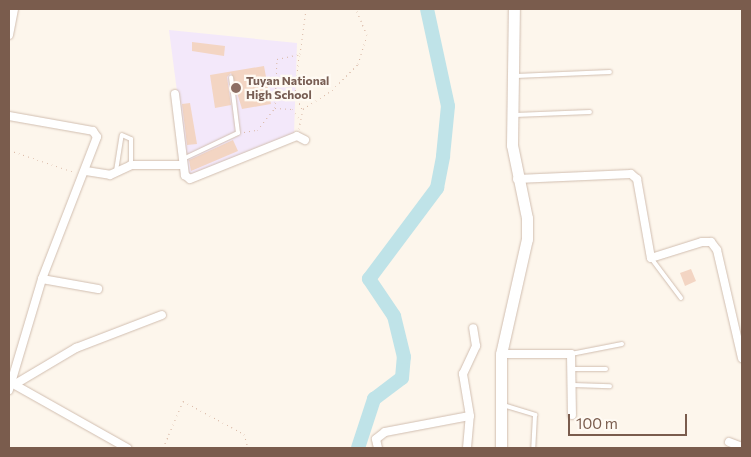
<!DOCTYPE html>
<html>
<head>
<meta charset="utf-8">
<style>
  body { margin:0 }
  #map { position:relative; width:751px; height:457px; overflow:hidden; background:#fdf6ec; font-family:Commissioner,sans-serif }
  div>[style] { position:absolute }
  .education>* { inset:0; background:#f3e8fa }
  .river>* { height:14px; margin:-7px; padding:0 7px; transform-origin:7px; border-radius:7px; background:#bfe3e8 }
  .building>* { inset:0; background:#f3d5c3 }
  .path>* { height:1px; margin-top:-0.5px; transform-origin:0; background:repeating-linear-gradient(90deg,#d9b8a5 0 1px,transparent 0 5px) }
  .roads { filter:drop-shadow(0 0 1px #d1beb0) drop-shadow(0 0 1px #d1beb0) }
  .lane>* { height:4px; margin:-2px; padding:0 2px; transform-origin:2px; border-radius:2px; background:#fff }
  .street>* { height:8px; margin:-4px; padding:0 4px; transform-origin:4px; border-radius:4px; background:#fff }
  .secondary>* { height:11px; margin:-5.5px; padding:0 5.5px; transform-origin:5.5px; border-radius:5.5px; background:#fff }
  .dots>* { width:14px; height:14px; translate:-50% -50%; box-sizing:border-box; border:2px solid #fffaf3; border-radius:50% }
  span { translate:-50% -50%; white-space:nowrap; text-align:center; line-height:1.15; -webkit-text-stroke:4.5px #fffaf3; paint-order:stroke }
  .education-label { font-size:12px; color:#785e54; font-weight:700 }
  .left { translate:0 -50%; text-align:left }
  .frame { position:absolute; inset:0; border:10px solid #7a5c4d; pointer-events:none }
  .scale { position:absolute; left:568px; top:414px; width:119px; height:22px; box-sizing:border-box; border:2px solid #7a5c4d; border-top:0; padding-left:6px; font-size:15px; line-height:18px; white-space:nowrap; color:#7a5c4d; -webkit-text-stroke:4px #fffaf3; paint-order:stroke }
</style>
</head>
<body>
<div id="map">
  <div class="education">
    <div style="clip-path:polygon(169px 30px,297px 43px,294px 134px,188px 176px)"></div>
  </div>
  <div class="river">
    <div style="left:358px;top:448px;width:52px;rotate:-71.9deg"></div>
    <div style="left:374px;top:399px;width:35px;rotate:-37deg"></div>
    <div style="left:402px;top:378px;width:21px;rotate:-85deg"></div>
    <div style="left:404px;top:357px;width:42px;rotate:-103.7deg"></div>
    <div style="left:394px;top:316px;width:45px;rotate:-124deg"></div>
    <div style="left:369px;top:279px;width:114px;rotate:-53.2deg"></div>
    <div style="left:437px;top:188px;width:33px;rotate:-79deg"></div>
    <div style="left:443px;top:156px;width:50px;rotate:-84.3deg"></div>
    <div style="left:448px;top:106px;width:99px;rotate:-102.2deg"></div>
  </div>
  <div class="building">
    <div style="clip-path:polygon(192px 42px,225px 46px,224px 56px,192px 51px)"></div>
    <div style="clip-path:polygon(264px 66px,271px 104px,242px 109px,231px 73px,227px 77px,231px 105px,215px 108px,210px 75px)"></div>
    <div style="clip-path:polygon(190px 103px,197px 144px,187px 145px,182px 104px)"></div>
    <div style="clip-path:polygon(233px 140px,238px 151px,191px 171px,189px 160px)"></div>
    <div style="clip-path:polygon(691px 269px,696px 281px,685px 286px,680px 273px)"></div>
  </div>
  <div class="path">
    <div style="left:299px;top:55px;width:39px;rotate:96deg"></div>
    <div style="left:295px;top:94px;width:17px;rotate:65deg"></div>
    <div style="left:275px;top:108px;width:17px;rotate:3deg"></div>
    <div style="left:292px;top:109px;width:14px;rotate:54deg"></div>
    <div style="left:299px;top:129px;width:20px;rotate:-79deg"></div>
    <div style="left:303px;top:109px;width:35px;rotate:-33deg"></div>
    <div style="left:332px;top:90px;width:37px;rotate:-45deg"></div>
    <div style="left:358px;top:64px;width:30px;rotate:-73deg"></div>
    <div style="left:367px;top:35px;width:28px;rotate:-113deg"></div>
    <div style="left:244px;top:132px;width:13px;rotate:-9deg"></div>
    <div style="left:257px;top:130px;width:28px;rotate:-51deg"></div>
    <div style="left:275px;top:108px;width:49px;rotate:-87.7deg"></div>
    <div style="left:277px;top:59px;width:24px;rotate:-12deg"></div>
    <div style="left:300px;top:54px;width:45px;rotate:-82.4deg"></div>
    <div style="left:9px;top:150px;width:69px;rotate:18.7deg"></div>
    <div style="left:163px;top:448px;width:51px;rotate:-66.9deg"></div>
    <div style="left:183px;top:401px;width:69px;rotate:28.4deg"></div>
    <div style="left:244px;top:434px;width:15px;rotate:74deg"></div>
  </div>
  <div class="roads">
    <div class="lane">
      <div style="left:516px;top:76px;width:94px;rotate:-2.4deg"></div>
      <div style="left:515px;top:115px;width:75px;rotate:-2.3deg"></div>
      <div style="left:183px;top:159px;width:61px;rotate:-25.3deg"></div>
      <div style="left:238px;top:133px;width:56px;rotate:-97.1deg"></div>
      <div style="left:116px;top:171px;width:36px;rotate:-81deg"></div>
      <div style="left:122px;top:135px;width:10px;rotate:24deg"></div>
      <div style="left:131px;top:139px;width:25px;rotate:90deg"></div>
      <div style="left:651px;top:258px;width:50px;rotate:53.1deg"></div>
      <div style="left:571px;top:354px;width:52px;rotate:-11.1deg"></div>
      <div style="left:573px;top:369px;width:33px"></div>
      <div style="left:573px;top:385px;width:37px;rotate:2deg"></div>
      <div style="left:503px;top:405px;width:34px;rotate:17deg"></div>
      <div style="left:535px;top:415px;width:33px;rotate:93deg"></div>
    </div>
    <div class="street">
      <div style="left:9px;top:35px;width:26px;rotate:-79deg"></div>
      <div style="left:175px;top:94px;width:82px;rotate:83deg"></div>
      <div style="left:185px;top:175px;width:6px;rotate:39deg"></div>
      <div style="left:190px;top:179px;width:115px;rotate:-21.9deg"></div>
      <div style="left:297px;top:136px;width:9px;rotate:27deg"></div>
      <div style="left:9px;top:116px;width:85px;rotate:10.1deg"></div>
      <div style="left:93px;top:131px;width:7px;rotate:56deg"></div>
      <div style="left:97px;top:137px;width:152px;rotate:111.2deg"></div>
      <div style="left:42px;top:279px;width:116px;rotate:106.6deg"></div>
      <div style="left:86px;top:171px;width:24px;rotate:9deg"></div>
      <div style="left:110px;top:175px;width:23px;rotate:-25deg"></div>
      <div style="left:131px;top:165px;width:52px"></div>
      <div style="left:517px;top:179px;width:114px;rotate:-2.5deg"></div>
      <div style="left:631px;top:174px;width:8px;rotate:40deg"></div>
      <div style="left:637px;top:179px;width:80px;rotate:80deg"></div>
      <div style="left:651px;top:258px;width:53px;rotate:-17.4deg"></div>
      <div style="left:702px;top:242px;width:9px"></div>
      <div style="left:711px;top:242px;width:10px;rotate:53deg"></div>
      <div style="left:717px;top:250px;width:111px;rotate:77deg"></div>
      <div style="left:42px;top:279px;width:57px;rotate:10.1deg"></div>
      <div style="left:501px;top:354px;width:70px"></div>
      <div style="left:571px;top:354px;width:61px;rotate:89.1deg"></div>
      <div style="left:17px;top:383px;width:69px;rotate:-30.7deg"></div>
      <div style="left:76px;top:348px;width:92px;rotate:-21deg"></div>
      <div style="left:15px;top:385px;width:129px;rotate:29.4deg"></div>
      <div style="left:729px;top:442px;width:14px;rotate:21deg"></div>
      <div style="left:378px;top:448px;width:9px;rotate:-103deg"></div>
      <div style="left:376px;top:439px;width:11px;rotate:-38deg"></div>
      <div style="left:385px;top:432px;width:86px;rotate:-10.7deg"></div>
      <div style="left:467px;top:448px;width:32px;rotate:-85deg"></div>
      <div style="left:470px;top:416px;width:43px;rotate:-99.5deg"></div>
      <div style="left:463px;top:374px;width:31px;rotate:-65deg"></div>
      <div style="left:476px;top:346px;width:18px;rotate:-99deg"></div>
    </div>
    <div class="secondary">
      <div style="left:501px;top:448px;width:94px;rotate:-90deg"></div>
      <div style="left:501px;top:354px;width:118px;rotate:-77.3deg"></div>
      <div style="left:527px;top:239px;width:21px;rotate:-90deg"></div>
      <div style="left:527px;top:218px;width:75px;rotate:-101.6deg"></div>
      <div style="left:512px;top:145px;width:136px;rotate:-89.2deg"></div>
    </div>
  </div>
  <div class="dots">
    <div style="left:236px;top:88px;background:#8d6e63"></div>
  </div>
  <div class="education-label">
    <span class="left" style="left:246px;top:88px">Tuyan National<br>High School</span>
  </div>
  <div class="frame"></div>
  <div class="scale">100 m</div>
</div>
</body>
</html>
